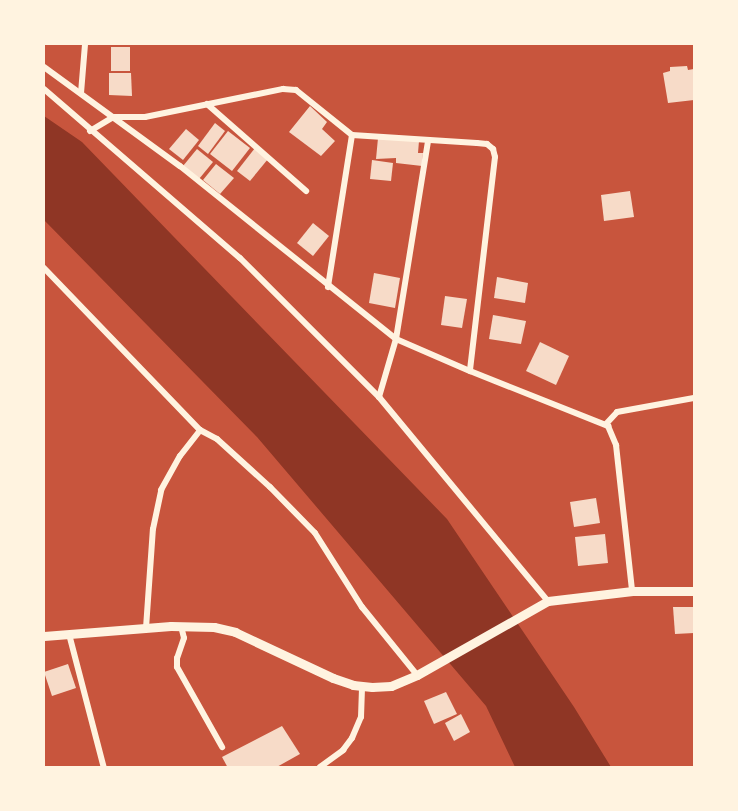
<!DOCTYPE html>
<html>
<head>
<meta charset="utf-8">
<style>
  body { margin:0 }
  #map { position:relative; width:738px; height:811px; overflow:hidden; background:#c8553d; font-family:Manrope,sans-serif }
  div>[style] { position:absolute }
  .water>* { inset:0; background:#8f3625 }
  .building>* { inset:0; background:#f7dbc8 }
  .minor>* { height:6px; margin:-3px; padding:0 3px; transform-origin:3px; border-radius:3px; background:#fff3e0 }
  .tertiary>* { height:9px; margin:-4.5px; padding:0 4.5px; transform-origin:4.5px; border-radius:4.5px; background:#fff3e0 }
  span { translate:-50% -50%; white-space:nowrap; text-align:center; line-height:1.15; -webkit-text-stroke:6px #fff3e0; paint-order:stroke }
  .frame { position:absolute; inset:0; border:45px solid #fff3e0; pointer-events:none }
</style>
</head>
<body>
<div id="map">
  <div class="water">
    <div style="clip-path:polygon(44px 116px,82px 142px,447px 519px,574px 707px,611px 767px,515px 767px,486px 706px,257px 437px,44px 220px)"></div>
  </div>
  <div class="building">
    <div style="clip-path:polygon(111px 47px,130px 47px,130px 71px,111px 71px)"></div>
    <div style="clip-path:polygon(687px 66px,688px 70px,694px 69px,694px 100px,668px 103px,663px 73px,670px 71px,670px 67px)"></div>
    <div style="clip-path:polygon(109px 73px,131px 73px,132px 96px,109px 95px)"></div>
    <div style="clip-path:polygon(310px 106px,327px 122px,322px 129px,335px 141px,321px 156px,289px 132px)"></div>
    <div style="clip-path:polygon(215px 123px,225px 131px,208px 154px,198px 146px)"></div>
    <div style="clip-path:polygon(186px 129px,199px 140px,183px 160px,169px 149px)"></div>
    <div style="clip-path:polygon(228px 131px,250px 148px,232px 171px,210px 154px)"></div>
    <div style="clip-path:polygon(378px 138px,419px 141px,418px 153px,423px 153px,422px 166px,396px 163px,396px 158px,376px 159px)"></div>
    <div style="clip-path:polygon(255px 148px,268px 159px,250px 181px,237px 171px)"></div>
    <div style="clip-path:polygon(197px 149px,213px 162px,199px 179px,183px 166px)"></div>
    <div style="clip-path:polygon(372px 160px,393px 163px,391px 181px,370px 179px)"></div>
    <div style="clip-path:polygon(216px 164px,234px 178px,220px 194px,203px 180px)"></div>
    <div style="clip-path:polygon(630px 191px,634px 217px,604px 221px,601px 195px)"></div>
    <div style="clip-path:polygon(313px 223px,329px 236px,313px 256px,297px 243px)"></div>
    <div style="clip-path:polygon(374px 273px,400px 278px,395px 308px,369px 303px)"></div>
    <div style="clip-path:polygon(497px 277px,528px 283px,525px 303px,494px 298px)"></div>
    <div style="clip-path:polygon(445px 296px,467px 299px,462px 328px,441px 325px)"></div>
    <div style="clip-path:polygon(493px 315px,526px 321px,521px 344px,489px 339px)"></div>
    <div style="clip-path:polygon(540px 342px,569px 356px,556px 385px,526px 371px)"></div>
    <div style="clip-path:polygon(596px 498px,600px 523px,574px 527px,570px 502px)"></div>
    <div style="clip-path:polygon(605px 534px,608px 563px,578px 566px,575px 537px)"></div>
    <div style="clip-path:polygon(673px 607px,694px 607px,694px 633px,675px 634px)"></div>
    <div style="clip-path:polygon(68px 664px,76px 688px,52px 696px,44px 672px)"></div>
    <div style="clip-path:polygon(446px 692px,457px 714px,434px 724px,424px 701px)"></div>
    <div style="clip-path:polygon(461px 714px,470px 732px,454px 741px,445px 723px)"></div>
    <div style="clip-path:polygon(282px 726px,300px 754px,275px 768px,228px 768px,222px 757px)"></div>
  </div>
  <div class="minor">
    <div style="left:44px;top:67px;width:168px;rotate:36.1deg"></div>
    <div style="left:180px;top:166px;width:277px;rotate:38.7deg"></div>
    <div style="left:396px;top:339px;width:81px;rotate:23.4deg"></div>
    <div style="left:470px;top:371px;width:149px;rotate:21.7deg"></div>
    <div style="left:608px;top:426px;width:21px;rotate:67deg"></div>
    <div style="left:616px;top:445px;width:147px;rotate:83.7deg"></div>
    <div style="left:44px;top:89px;width:259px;rotate:40.8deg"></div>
    <div style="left:240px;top:258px;width:197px;rotate:45deg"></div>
    <div style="left:379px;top:397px;width:265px;rotate:50.4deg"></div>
    <div style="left:81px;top:93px;width:49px;rotate:-85.3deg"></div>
    <div style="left:207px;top:104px;width:132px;rotate:41.3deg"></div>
    <div style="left:90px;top:131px;width:27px;rotate:-31deg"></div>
    <div style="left:113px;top:117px;width:32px"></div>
    <div style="left:145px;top:117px;width:141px;rotate:-11.5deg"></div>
    <div style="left:283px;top:89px;width:13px;rotate:4deg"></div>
    <div style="left:296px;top:90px;width:72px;rotate:38.8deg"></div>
    <div style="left:352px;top:135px;width:154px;rotate:99deg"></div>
    <div style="left:352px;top:135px;width:125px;rotate:3.7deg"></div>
    <div style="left:477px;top:143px;width:10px;rotate:6deg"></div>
    <div style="left:487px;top:144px;width:8px;rotate:40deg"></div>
    <div style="left:493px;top:149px;width:8px;rotate:76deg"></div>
    <div style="left:495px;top:157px;width:215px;rotate:96.7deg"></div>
    <div style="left:44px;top:268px;width:225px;rotate:46.1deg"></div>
    <div style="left:200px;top:430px;width:19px;rotate:28deg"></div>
    <div style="left:217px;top:439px;width:72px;rotate:42.2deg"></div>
    <div style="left:270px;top:487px;width:64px;rotate:45.6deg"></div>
    <div style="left:315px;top:533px;width:88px;rotate:57.6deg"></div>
    <div style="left:362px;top:607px;width:87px;rotate:51deg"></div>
    <div style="left:379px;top:397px;width:60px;rotate:-73.7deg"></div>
    <div style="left:396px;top:339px;width:201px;rotate:-80.8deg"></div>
    <div style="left:606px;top:424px;width:16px;rotate:-47deg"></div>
    <div style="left:617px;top:412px;width:78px;rotate:-10.3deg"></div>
    <div style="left:181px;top:626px;width:12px;rotate:76deg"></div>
    <div style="left:184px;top:638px;width:21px;rotate:109deg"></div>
    <div style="left:177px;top:658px;width:9px;rotate:90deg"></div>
    <div style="left:177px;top:667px;width:92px;rotate:60.6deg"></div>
    <div style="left:146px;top:628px;width:99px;rotate:-86deg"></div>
    <div style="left:153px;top:529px;width:40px;rotate:-78deg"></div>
    <div style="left:161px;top:490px;width:39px;rotate:-61deg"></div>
    <div style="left:180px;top:456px;width:33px;rotate:-52deg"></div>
    <div style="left:69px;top:634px;width:138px;rotate:75.4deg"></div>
    <div style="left:320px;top:767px;width:29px;rotate:-36deg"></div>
    <div style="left:343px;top:750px;width:15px;rotate:-53deg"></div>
    <div style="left:352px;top:738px;width:23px;rotate:-67deg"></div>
    <div style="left:361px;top:717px;width:30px;rotate:-88deg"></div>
  </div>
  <div class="tertiary">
    <div style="left:44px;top:636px;width:127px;rotate:-4.5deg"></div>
    <div style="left:171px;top:626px;width:43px;rotate:1.3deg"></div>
    <div style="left:214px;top:627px;width:22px;rotate:13deg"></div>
    <div style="left:235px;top:632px;width:108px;rotate:25.1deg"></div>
    <div style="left:333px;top:678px;width:21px;rotate:19deg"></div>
    <div style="left:353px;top:685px;width:19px;rotate:6deg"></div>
    <div style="left:372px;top:687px;width:19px;rotate:-3deg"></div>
    <div style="left:391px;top:686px;width:28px;rotate:-23deg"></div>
    <div style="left:417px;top:675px;width:150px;rotate:-29.5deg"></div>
    <div style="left:548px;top:601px;width:85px;rotate:-6.8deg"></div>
    <div style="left:632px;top:591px;width:62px"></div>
  </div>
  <div class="frame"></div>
</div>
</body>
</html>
